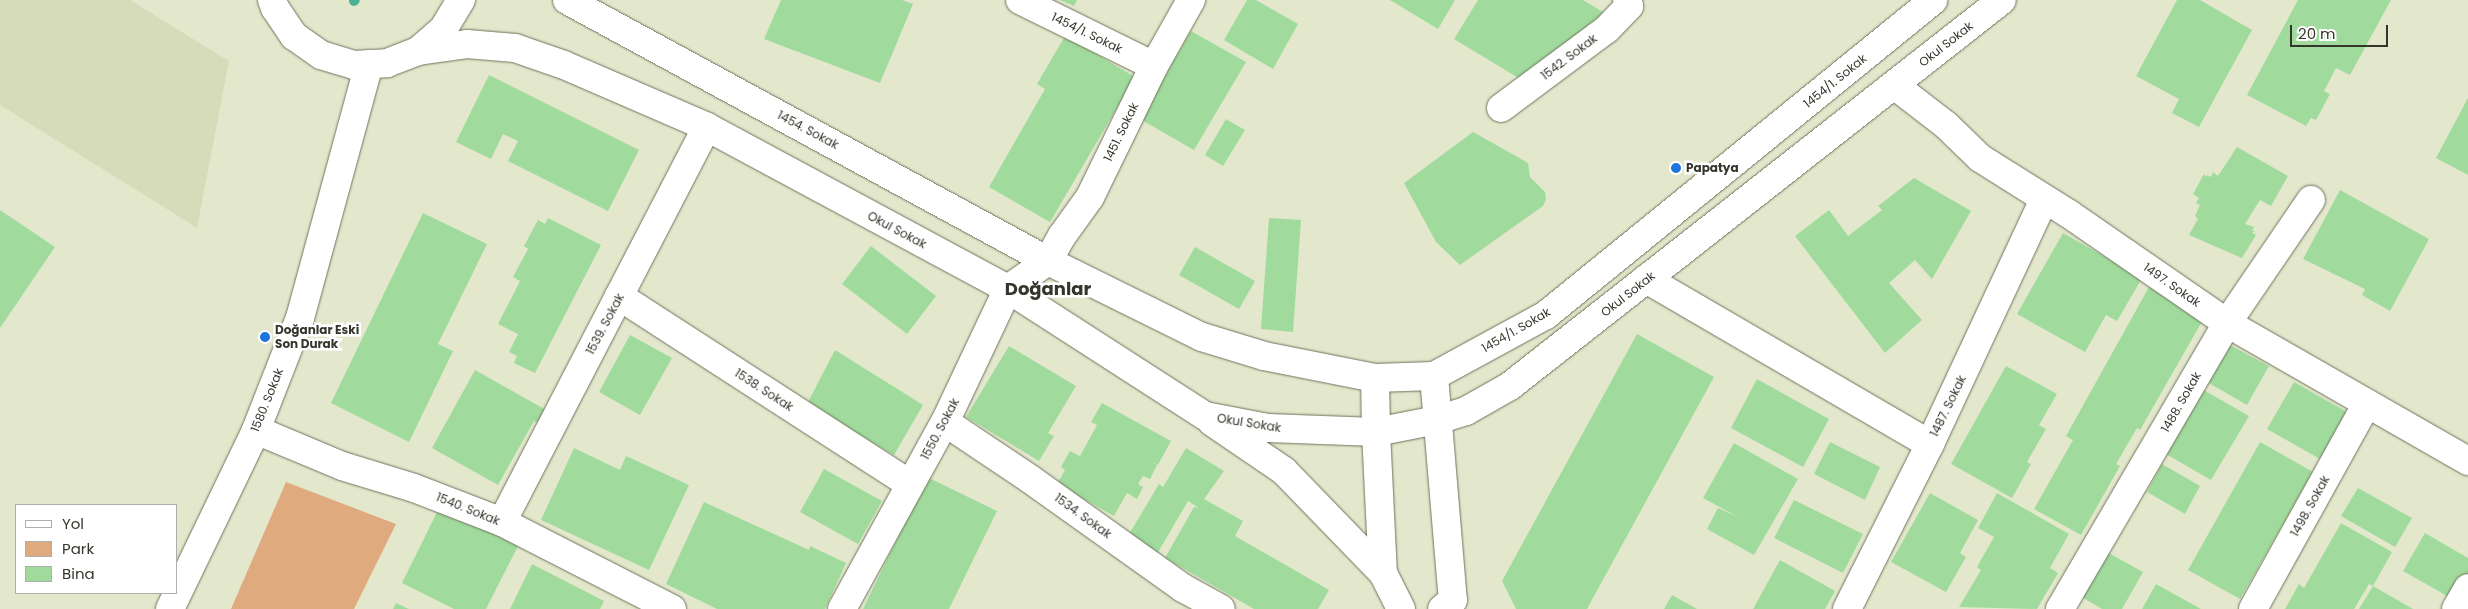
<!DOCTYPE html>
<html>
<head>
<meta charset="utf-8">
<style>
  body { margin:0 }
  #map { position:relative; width:2468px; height:609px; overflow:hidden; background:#e3e8cd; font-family:Poppins,sans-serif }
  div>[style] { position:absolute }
  .built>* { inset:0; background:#d6dcba }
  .green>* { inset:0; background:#e0aa7f }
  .stream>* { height:10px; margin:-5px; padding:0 5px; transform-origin:5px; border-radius:5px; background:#4cb094 }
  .building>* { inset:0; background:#a0db9d }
  .roads { filter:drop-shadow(0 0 1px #6f725b) drop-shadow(0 0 1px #6f725b) }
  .minor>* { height:28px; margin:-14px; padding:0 14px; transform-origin:14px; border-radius:14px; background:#fff }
  .tertiary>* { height:28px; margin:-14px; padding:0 14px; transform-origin:14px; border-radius:14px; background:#fff }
  .secondary>* { height:28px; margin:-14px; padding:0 14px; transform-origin:14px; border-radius:14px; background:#fff }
  .dots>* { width:14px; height:14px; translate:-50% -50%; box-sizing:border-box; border:2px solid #fff; border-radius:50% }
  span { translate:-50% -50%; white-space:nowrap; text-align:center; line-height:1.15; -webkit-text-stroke:5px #fff; paint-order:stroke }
  .street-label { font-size:12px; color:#34362c }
  .poi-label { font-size:12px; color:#34362c; font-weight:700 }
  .left { translate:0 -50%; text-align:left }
  .district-label { font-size:18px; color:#34362c; font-weight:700 }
  .legend { position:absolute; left:15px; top:504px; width:162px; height:90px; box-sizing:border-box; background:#fff; border:1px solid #aeafab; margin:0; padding:6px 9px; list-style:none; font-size:15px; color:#34362c }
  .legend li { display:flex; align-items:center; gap:10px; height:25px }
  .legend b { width:25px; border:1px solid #aeafab }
  .scale { position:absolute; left:2290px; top:25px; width:98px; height:22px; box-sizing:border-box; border:2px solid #34362c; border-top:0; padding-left:6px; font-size:15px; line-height:18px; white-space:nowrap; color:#34362c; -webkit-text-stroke:4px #fff; paint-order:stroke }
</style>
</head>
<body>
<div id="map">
  <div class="built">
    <div style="clip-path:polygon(0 0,130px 0,229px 61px,197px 228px,0 105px)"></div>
  </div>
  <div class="green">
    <div style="clip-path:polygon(286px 482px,396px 524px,354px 609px,231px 609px)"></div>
  </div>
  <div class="stream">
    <div style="left:354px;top:1px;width:1px;rotate:-45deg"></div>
  </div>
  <div class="building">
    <div style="clip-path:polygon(781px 0,902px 0,913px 4px,880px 83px,764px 39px)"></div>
    <div style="clip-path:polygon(1060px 0,1077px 0,1074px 6px)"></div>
    <div style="clip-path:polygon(1247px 0,1256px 0,1298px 24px,1273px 69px,1224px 40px)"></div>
    <div style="clip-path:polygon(1390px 0,1455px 0,1438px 29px)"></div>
    <div style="clip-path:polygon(1478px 0,1583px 0,1606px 14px,1525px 82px,1454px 39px)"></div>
    <div style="clip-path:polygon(2177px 0,2200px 0,2252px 30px,2199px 127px,2172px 113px,2179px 99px,2136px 76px)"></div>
    <div style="clip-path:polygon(2298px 0,2391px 0,2350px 75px,2336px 68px,2324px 91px,2330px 94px,2316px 120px,2311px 118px,2306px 126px,2247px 95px)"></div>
    <div style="clip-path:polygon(1191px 31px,1246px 62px,1194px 150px,1140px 119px)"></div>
    <div style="clip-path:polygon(1065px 36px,1135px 77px,1050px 222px,989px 187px,1045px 89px,1037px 84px)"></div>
    <div style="clip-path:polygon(489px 75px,639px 150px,608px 211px,508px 161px,518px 141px,503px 134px,491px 159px,456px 142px)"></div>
    <div style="clip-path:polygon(2468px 98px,2468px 175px,2436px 158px)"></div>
    <div style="clip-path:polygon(1226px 119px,1245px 130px,1223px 166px,1205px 155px)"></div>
    <div style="clip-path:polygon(1473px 132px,1528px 163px,1530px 177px,1545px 192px,1546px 199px,1543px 206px,1460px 265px,1436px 242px,1404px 183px)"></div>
    <div style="clip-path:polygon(2237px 147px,2288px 176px,2271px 206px,2260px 200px,2245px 224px,2254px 227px,2252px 230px,2255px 231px,2252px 233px,2256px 235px,2242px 258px,2189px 235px,2198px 219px,2195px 216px,2200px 205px,2196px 203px,2199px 198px,2193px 194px,2204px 174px,2206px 177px,2207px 175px,2211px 177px,2213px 172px,2218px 176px)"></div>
    <div style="clip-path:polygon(1914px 178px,1971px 211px,1932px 279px,1915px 260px,1889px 283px,1922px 320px,1885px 353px,1795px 236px,1829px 210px,1848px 236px,1882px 210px,1878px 206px)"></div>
    <div style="clip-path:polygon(2340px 190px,2429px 239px,2390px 311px,2362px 295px,2365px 289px,2303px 259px)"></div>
    <div style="clip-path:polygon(0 210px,55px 247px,0 328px)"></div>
    <div style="clip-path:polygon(423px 213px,487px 244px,438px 344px,453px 351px,409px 442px,331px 403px)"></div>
    <div style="clip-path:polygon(548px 218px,601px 245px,535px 373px,514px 363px,517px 356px,509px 352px,518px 334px,498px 324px,520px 281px,513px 277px,528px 249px,524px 246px,538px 220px,545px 224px)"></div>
    <div style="clip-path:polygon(1269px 218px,1301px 220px,1293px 332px,1261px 329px)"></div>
    <div style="clip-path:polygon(2063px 233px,2142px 278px,2117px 321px,2106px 315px,2085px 352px,2017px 314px)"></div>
    <div style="clip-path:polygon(871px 246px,936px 296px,907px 334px,842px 284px)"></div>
    <div style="clip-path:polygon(1195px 247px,1255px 281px,1239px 309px,1179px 275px)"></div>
    <div style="clip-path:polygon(2149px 287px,2204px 318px,2140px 430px,2137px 428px,2116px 464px,2120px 466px,2081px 535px,2034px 509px,2073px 440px,2066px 436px)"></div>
    <div style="clip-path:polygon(1637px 334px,1714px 377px,1587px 609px,1516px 609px,1502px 581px)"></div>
    <div style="clip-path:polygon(630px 335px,672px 358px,640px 415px,599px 392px)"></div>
    <div style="clip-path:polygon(2228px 344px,2269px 366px,2247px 405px,2207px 382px)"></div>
    <div style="clip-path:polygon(1009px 346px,1076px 386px,1048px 433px,1054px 436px,1039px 461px,966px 417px)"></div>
    <div style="clip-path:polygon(835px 350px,923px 405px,894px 455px,807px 404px)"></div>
    <div style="clip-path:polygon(2006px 366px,2057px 394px,2039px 425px,2046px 429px,2027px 462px,2031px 464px,2012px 498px,1951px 464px)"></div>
    <div style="clip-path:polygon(475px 370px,546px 410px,539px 423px,534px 421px,498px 485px,432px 448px)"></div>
    <div style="clip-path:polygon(1757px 379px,1829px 419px,1803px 467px,1731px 428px)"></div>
    <div style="clip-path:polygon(2294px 382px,2354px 416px,2327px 463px,2267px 429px)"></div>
    <div style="clip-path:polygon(2200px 388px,2249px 416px,2211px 480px,2164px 453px)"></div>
    <div style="clip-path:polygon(1102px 403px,1171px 441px,1158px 465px,1150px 461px,1157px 465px,1150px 479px,1143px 476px,1138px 484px,1143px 487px,1137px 499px,1127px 493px,1114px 516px,1057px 484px,1065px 470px,1061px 467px,1070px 451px,1080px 456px,1097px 425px,1091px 422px)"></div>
    <div style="clip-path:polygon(1830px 442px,1880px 467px,1865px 500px,1814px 474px)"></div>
    <div style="clip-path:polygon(2260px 442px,2313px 472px,2240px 599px,2188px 570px)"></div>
    <div style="clip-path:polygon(1734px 443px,1798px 479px,1754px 555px,1707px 529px,1718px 508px,1738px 517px,1703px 498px)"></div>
    <div style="clip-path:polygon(574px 448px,620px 470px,626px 456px,689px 485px,649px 570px,541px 520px)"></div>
    <div style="clip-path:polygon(1186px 448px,1224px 471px,1204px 499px,1243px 521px,1235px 536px,1329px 590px,1318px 609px,1254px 609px,1165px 558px,1194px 507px,1199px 508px,1188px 501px,1157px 554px,1128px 536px,1159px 484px,1163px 487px)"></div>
    <div style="clip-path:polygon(2162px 464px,2200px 486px,2185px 514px,2147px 492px)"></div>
    <div style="clip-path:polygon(824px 469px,882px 501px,858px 544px,800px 512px)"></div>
    <div style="clip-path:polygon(927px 477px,997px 511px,949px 609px,863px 609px)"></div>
    <div style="clip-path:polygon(2358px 488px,2412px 518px,2395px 547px,2341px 516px)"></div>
    <div style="clip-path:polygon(1930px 493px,1978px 520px,1960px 553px,1966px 557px,1946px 592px,1891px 562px)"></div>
    <div style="clip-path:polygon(1997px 493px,2069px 534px,2050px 568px,2058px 573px,2037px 609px,1959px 607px,1981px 570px,1977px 567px,1994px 537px,1978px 528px)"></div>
    <div style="clip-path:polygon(1794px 500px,1863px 534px,1843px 573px,1774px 538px)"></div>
    <div style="clip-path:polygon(704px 502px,809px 550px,810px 546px,846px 563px,825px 609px,717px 609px,666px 584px)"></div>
    <div style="clip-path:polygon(441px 504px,519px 544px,486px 609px,454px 609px,402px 583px)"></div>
    <div style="clip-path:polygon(2341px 523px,2392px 552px,2373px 586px,2369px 584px,2354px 609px,2285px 609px,2299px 584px,2304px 588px)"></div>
    <div style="clip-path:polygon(2425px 533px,2468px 558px,2468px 579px,2456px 601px,2403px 571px)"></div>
    <div style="clip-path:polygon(2105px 551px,2143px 572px,2122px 609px,2102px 609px,2080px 596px)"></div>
    <div style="clip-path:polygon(1780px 560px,1835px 591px,1825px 609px,1753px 609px)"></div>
    <div style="clip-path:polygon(532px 564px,604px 601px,600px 609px,510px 609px)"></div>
    <div style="clip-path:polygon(2156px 584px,2201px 609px,2142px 609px)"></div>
    <div style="clip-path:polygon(2373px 586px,2413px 609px,2359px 609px)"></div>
    <div style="clip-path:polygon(1672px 595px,1697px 609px,1664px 609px)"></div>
    <div style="clip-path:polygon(396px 603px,409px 609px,393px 609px)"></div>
  </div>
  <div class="roads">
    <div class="minor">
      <div style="left:1020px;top:0;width:149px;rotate:26.2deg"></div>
      <div style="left:1894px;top:85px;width:66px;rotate:37.6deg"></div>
      <div style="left:1946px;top:125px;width:47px;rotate:44.1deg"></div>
      <div style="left:1980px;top:158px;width:105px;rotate:32.2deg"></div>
      <div style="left:2069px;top:214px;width:192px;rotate:34.6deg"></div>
      <div style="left:2227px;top:323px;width:278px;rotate:29.8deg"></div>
      <div style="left:1501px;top:108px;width:132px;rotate:-36.7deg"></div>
      <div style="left:1607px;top:29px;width:32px;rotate:-46deg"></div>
      <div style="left:1629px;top:6px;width:6px;rotate:-108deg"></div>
      <div style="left:1048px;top:261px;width:29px;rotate:-61deg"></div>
      <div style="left:1062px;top:236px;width:48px;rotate:-54.3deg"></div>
      <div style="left:1090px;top:197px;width:146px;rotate:-64deg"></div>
      <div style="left:1154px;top:66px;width:76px;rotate:-60.7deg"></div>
      <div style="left:1646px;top:279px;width:328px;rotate:30.2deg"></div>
      <div style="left:619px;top:296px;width:346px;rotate:32.9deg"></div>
      <div style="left:945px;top:422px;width:102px;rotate:33.8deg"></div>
      <div style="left:1030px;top:479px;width:188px;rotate:35.5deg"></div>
      <div style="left:1183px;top:588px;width:43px;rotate:28.9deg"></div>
      <div style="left:256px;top:430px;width:93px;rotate:22.7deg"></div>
      <div style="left:342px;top:466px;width:75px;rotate:17deg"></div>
      <div style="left:414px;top:488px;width:94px;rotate:21.1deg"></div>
      <div style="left:502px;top:522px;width:191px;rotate:27.1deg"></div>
      <div style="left:502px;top:522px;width:445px;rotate:-62.6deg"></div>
      <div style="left:1847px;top:609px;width:185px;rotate:-63.3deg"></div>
      <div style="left:1930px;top:444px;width:269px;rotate:-65deg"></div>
      <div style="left:2060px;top:609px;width:331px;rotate:-59.7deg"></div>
      <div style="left:2227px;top:323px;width:149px;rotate:-55.7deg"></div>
      <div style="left:2253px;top:609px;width:235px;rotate:-61deg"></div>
      <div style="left:2456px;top:609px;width:24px;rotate:-60deg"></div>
    </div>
    <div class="tertiary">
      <div style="left:170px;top:609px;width:199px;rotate:-64.3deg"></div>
      <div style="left:256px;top:430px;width:120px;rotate:-68.6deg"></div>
      <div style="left:300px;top:318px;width:263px;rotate:-74.8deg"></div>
      <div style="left:842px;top:609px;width:213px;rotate:-61.2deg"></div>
      <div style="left:945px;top:422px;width:147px;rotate:-64.7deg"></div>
      <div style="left:1008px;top:289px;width:49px;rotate:-35deg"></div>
    </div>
    <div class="secondary">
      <div style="left:272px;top:0;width:9px;rotate:69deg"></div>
      <div style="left:275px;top:8px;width:34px;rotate:56deg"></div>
      <div style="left:294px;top:36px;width:33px;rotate:35deg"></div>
      <div style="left:321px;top:55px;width:34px;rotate:17deg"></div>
      <div style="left:354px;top:65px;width:33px;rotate:-3deg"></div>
      <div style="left:387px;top:63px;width:33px;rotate:-21deg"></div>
      <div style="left:418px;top:51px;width:35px;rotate:-41deg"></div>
      <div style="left:444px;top:28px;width:33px;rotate:-59deg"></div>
      <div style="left:567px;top:0;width:547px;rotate:28.49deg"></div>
      <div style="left:1048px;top:261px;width:172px;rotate:26.3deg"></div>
      <div style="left:1202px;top:337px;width:65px;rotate:17deg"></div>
      <div style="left:1264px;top:356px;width:113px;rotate:11.2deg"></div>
      <div style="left:1375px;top:378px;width:59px;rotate:-1.9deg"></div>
      <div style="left:1434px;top:376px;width:128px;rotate:-28.6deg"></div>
      <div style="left:1546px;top:315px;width:499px;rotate:-39.1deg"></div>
      <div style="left:418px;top:51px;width:49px;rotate:-8.1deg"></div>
      <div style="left:467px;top:44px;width:48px;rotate:4.8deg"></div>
      <div style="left:515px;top:48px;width:52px;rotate:19.1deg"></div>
      <div style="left:564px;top:65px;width:156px;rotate:23.4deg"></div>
      <div style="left:707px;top:127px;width:342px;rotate:28.3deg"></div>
      <div style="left:1008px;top:289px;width:234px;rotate:32.8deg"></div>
      <div style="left:1205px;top:416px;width:64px;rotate:10.8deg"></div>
      <div style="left:1268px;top:428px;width:108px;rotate:2.1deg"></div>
      <div style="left:1376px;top:432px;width:62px;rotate:-11.1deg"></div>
      <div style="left:1437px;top:420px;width:30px;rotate:-17deg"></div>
      <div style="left:1466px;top:411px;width:51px;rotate:-29.6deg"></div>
      <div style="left:1510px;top:386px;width:625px;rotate:-38.12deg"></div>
      <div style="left:1434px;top:376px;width:225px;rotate:85.2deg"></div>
      <div style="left:1453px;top:600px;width:14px;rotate:141deg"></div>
      <div style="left:1375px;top:378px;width:54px;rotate:88.9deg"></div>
      <div style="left:1376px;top:432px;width:141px;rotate:87.2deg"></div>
      <div style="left:1212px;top:422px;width:87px;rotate:34.2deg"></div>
      <div style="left:1284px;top:471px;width:142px;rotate:45.9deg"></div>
      <div style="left:1383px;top:573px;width:40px;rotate:63.4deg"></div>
    </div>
  </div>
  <div class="dots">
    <div style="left:1676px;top:168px;background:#1c74dd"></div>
    <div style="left:265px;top:337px;background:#1c74dd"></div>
  </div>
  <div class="street-label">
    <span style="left:1087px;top:33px;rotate:26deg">1454/1. Sokak</span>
    <span style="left:1946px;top:44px;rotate:-38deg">Okul Sokak</span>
    <span style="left:1569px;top:57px;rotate:-37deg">1542. Sokak</span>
    <span style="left:1835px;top:81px;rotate:-39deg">1454/1. Sokak</span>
    <span style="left:808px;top:130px;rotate:28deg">1454. Sokak</span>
    <span style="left:1121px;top:132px;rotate:-64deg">1451. Sokak</span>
    <span style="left:897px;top:230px;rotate:28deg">Okul Sokak</span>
    <span style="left:2172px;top:285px;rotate:35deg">1497. Sokak</span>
    <span style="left:1628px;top:294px;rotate:-38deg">Okul Sokak</span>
    <span style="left:605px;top:324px;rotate:-62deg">1539. Sokak</span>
    <span style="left:1516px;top:330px;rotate:-30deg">1454/1. Sokak</span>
    <span style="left:764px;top:390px;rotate:33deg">1538. Sokak</span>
    <span style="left:267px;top:400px;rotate:-68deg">1580. Sokak</span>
    <span style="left:2181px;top:402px;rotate:-60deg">1488. Sokak</span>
    <span style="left:1948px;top:406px;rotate:-64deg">1487. Sokak</span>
    <span style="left:1249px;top:423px;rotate:9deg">Okul Sokak</span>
    <span style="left:940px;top:429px;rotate:-62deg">1550. Sokak</span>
    <span style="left:2310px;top:506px;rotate:-61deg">1498. Sokak</span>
    <span style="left:468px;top:509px;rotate:22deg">1540. Sokak</span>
    <span style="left:1083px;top:516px;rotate:36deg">1534. Sokak</span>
  </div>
  <div class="poi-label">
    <span class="left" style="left:1686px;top:168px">Papatya</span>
    <span class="left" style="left:275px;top:337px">Doğanlar Eski<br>Son Durak</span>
  </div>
  <div class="district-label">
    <span style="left:1048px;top:289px">Doğanlar</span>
  </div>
  <ul class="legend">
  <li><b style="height:6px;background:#fff"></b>Yol</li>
  <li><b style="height:14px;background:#e0aa7f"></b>Park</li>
  <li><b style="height:14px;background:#a0db9d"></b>Bina</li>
  </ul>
  <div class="scale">20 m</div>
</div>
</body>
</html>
